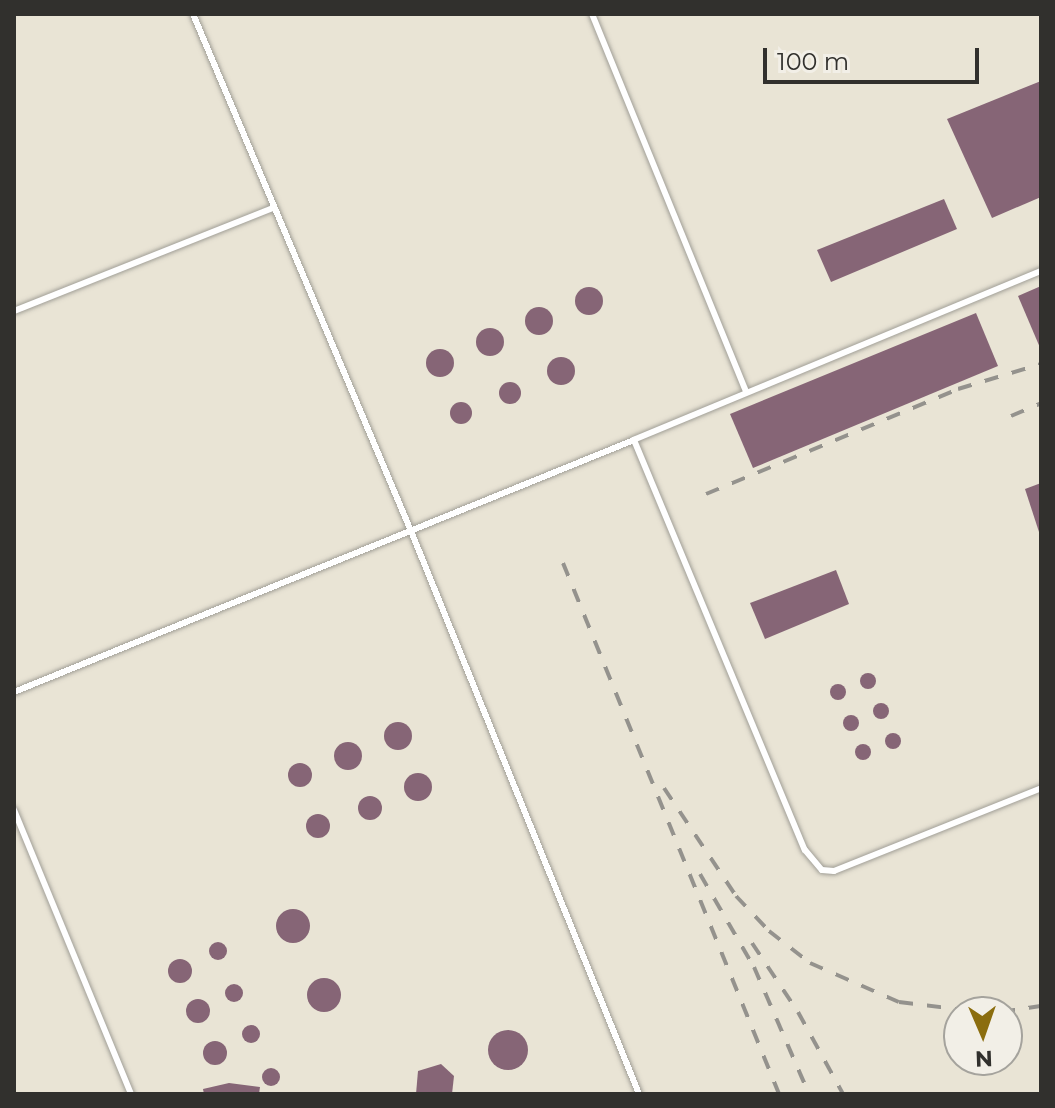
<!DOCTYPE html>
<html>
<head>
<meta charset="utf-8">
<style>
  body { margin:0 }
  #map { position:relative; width:1055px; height:1108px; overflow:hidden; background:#f2efe7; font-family:Montserrat,sans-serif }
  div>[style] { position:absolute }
  .built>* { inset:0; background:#e9e4d5 }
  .building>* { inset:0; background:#866576 }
  .round { border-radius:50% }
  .roads { filter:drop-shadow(0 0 2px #a19f97) drop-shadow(0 0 2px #a19f97) }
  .service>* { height:6px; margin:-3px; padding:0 3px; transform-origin:3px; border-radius:3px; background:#fff }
  .rail>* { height:4px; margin-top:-2px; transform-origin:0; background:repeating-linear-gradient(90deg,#94928d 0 14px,transparent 0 28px) }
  span { translate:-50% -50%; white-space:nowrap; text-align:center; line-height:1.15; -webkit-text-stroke:8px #f2efe7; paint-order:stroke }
  .frame { position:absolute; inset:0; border:16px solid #31302d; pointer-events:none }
  .north { position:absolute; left:943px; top:996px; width:80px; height:80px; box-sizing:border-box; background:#f2efe7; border:2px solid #a5a39d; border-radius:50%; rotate:178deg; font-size:22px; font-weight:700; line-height:32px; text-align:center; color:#31302d }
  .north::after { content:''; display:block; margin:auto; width:28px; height:36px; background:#8b6d0e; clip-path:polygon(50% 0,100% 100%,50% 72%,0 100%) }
  .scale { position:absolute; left:763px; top:48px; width:216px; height:36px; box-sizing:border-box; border:4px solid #31302d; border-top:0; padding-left:10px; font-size:24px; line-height:28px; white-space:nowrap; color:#31302d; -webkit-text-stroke:6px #f2efe7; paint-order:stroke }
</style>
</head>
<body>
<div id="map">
  <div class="built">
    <div style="clip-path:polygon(evenodd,14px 14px,1041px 14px,1041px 1094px,14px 1094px,14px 14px,959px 1012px,1007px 1012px,1007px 1060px,959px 1060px,959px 1012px)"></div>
  </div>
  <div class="building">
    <div style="clip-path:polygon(1041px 81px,1041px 197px,992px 218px,947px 119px)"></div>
    <div style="clip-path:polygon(944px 199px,957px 229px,831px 282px,817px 250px)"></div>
    <div style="clip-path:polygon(1041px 286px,1041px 350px,1018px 296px)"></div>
    <div class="round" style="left:575px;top:287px;width:28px;height:28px"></div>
    <div class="round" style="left:525px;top:307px;width:28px;height:28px"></div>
    <div style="clip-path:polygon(976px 313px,998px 366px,753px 468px,730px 414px)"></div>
    <div class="round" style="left:476px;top:328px;width:28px;height:28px"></div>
    <div class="round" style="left:426px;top:349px;width:28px;height:28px"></div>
    <div class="round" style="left:547px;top:357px;width:28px;height:28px"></div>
    <div class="round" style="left:499px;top:382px;width:22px;height:22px"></div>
    <div class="round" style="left:450px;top:402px;width:22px;height:22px"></div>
    <div style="clip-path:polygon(1041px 483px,1041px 532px,1039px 532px,1025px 489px)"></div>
    <div style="clip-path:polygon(836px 570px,849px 604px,765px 639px,750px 603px)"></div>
    <div class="round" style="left:860px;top:673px;width:16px;height:16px"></div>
    <div class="round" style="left:830px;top:684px;width:16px;height:16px"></div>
    <div class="round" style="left:873px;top:703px;width:16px;height:16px"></div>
    <div class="round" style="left:843px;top:715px;width:16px;height:16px"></div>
    <div class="round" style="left:384px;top:722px;width:28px;height:28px"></div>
    <div class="round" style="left:885px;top:733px;width:16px;height:16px"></div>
    <div class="round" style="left:334px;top:742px;width:28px;height:28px"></div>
    <div class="round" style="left:855px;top:744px;width:16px;height:16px"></div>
    <div class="round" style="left:288px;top:763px;width:24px;height:24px"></div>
    <div class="round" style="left:404px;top:773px;width:28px;height:28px"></div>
    <div class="round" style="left:358px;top:796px;width:24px;height:24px"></div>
    <div class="round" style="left:306px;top:814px;width:24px;height:24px"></div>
    <div class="round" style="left:276px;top:909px;width:34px;height:34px"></div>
    <div class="round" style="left:209px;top:942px;width:18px;height:18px"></div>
    <div class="round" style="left:168px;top:959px;width:24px;height:24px"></div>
    <div class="round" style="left:307px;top:978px;width:34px;height:34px"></div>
    <div class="round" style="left:225px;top:984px;width:18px;height:18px"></div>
    <div class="round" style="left:186px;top:999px;width:24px;height:24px"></div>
    <div class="round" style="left:242px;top:1025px;width:18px;height:18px"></div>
    <div class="round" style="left:488px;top:1030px;width:40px;height:40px"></div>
    <div class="round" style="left:203px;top:1041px;width:24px;height:24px"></div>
    <div style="clip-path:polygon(441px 1064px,454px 1076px,452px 1094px,416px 1094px,418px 1071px)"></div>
    <div class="round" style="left:262px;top:1068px;width:18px;height:18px"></div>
    <div style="clip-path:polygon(229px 1083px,260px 1087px,259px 1094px,204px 1094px,203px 1089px)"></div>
  </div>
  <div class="roads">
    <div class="service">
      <div style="left:193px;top:14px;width:561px;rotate:67.14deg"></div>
      <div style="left:411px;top:531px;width:607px;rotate:67.95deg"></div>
      <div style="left:592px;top:14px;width:408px;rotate:67.8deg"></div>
      <div style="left:1041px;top:271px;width:441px;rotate:157.5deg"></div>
      <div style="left:634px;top:440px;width:444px;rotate:67.4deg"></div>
      <div style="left:805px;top:850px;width:26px;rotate:50deg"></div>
      <div style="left:822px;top:870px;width:12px;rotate:5deg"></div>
      <div style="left:834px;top:871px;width:223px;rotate:-21.8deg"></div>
      <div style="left:14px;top:311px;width:279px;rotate:-21.7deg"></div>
      <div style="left:14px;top:692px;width:669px;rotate:-22.12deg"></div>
      <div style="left:14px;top:810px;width:307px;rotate:67.6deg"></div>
    </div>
  </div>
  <div class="rail">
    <div style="left:1011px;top:416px;width:33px;rotate:-23deg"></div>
    <div style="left:706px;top:494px;width:273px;rotate:-22.6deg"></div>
    <div style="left:958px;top:389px;width:87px;rotate:-16.8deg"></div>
    <div style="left:563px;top:563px;width:573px;rotate:67.86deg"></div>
    <div style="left:664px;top:788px;width:130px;rotate:56.3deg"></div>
    <div style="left:736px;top:896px;width:48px;rotate:46.7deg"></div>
    <div style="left:769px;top:931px;width:52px;rotate:38deg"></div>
    <div style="left:810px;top:963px;width:97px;rotate:23.7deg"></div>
    <div style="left:899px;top:1002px;width:83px;rotate:7deg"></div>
    <div style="left:700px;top:874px;width:108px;rotate:59.9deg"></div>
    <div style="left:754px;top:967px;width:138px;rotate:66.6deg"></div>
    <div style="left:752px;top:943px;width:83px;rotate:56.3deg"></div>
    <div style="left:798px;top:1012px;width:94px;rotate:61.2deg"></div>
    <div style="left:1001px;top:1012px;width:40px;rotate:-8.5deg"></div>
  </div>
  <div class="frame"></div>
  <div class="north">N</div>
  <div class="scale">100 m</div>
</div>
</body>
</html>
